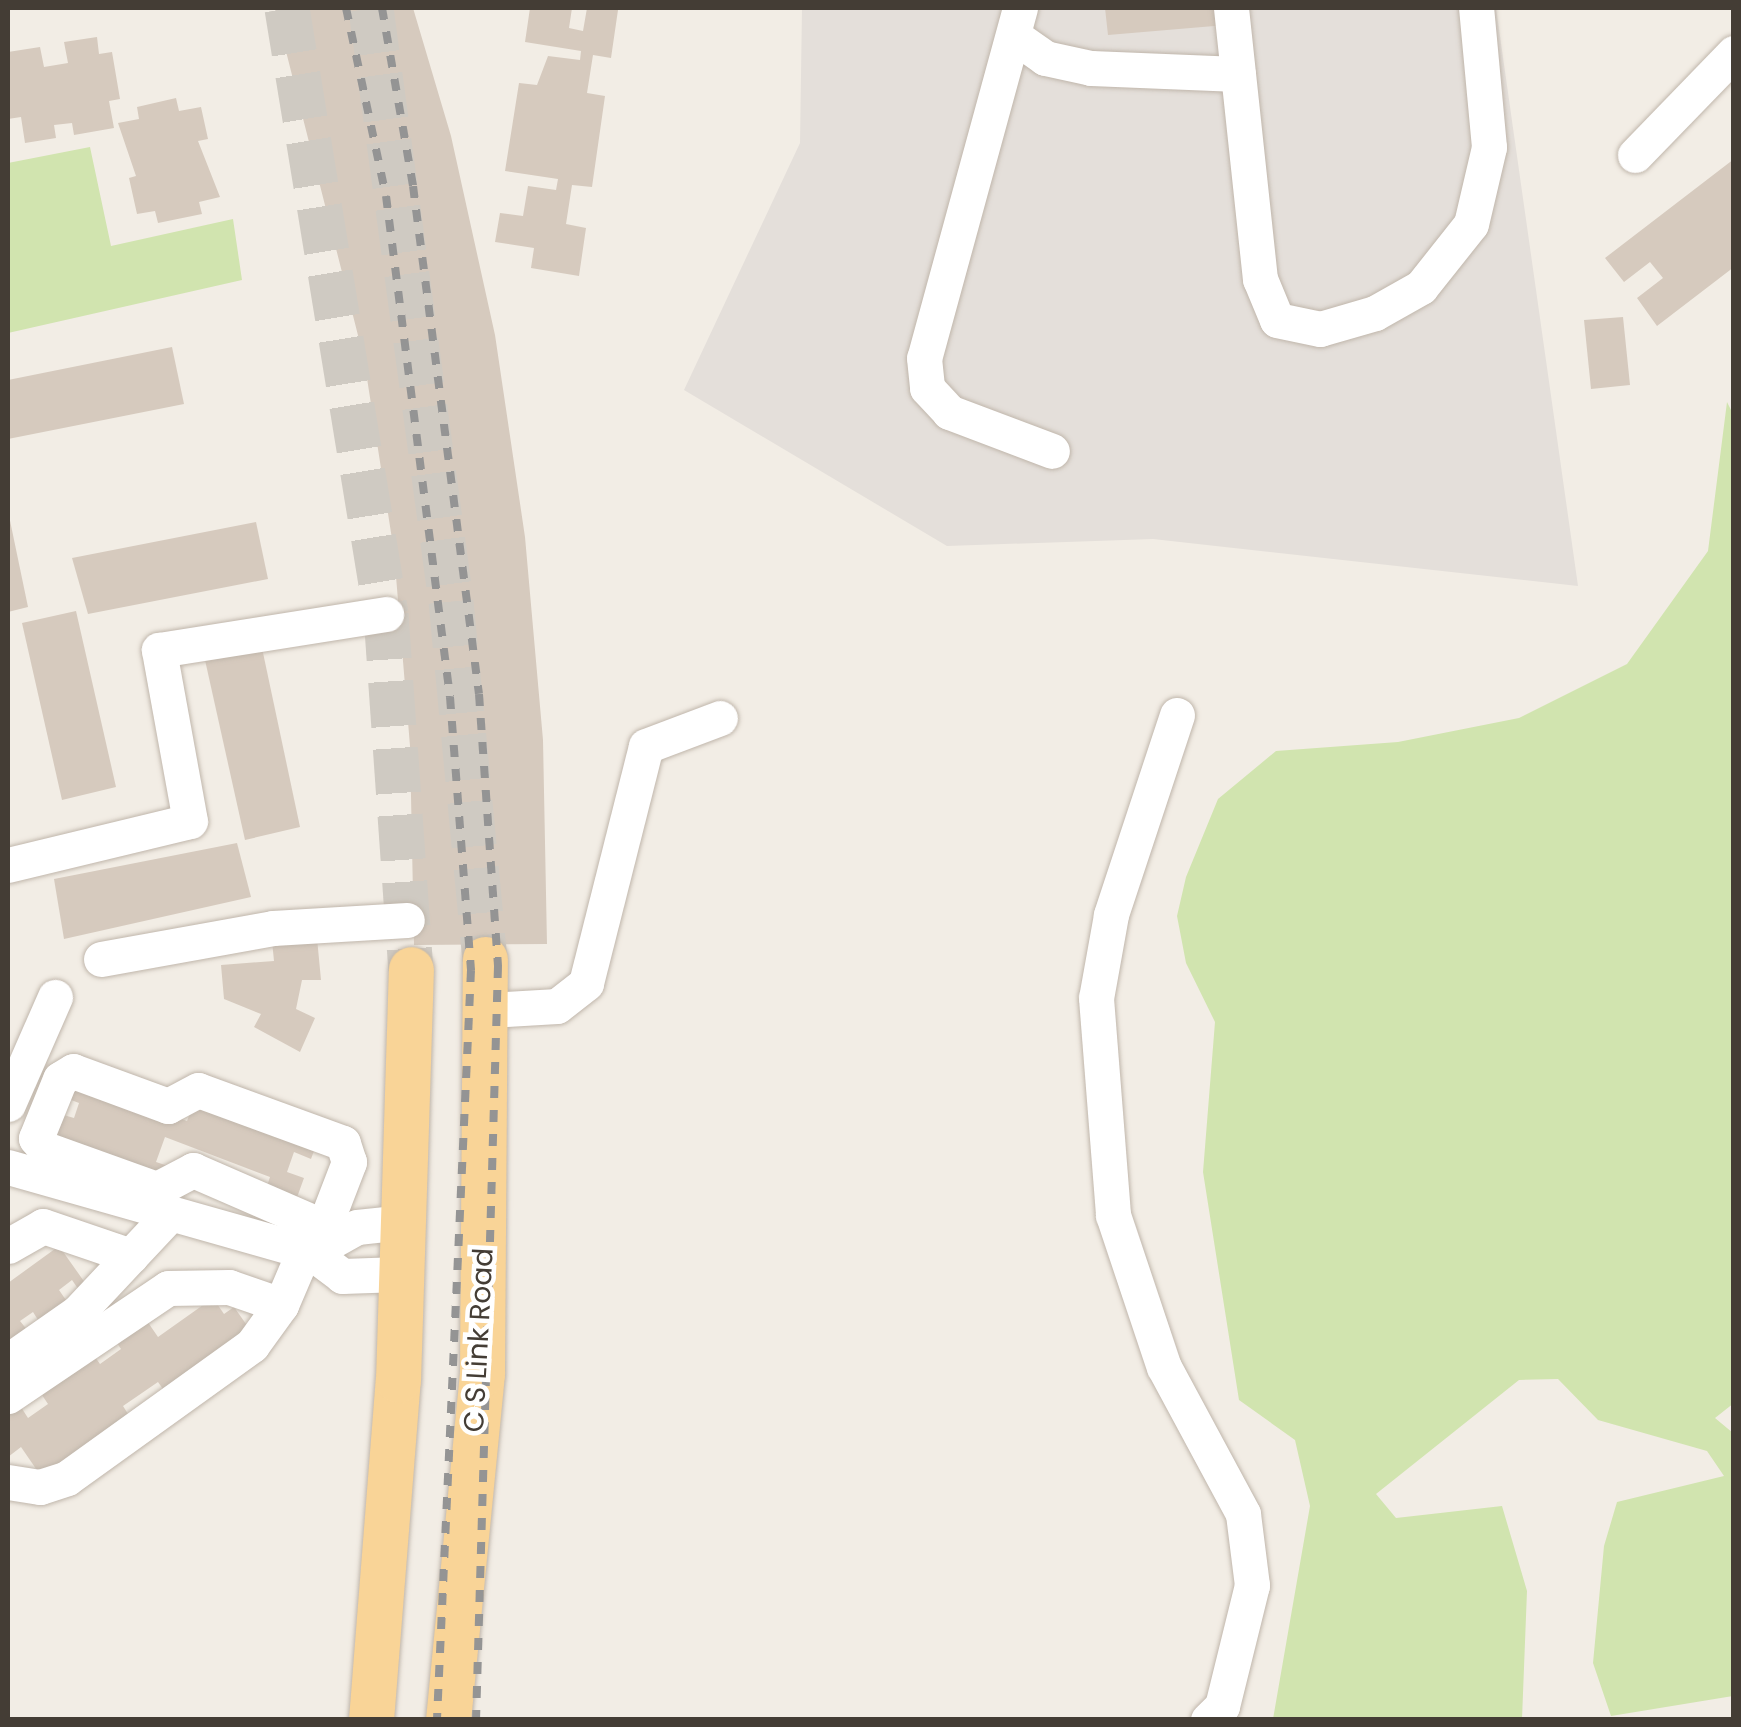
<!DOCTYPE html>
<html>
<head>
<meta charset="utf-8">
<style>
  body { margin:0 }
  #map { position:relative; width:1741px; height:1727px; overflow:hidden; background:#f2ede5; font-family:Poppins,sans-serif }
  div>[style] { position:absolute }
  .industrial>* { inset:0; background:#e4dfda }
  .green>* { inset:0; background:#d1e4af }
  .building>* { inset:0; background:#d6cabe }
  .major-tunnel>* { height:45px; margin-top:-22.5px; transform-origin:0; background:repeating-linear-gradient(90deg,#cfcac2 0 45px,transparent 0 67px) }
  .roads { filter:drop-shadow(0 0 2px #c0b6ab) drop-shadow(0 0 2px #c0b6ab) }
  .minor>* { height:35px; margin:-17.5px; padding:0 17.5px; transform-origin:17.5px; border-radius:17.5px; background:#fff }
  .major>* { height:45px; margin:-22.5px; padding:0 22.5px; transform-origin:22.5px; border-radius:22.5px; background:#f9d497 }
  .rail>* { height:8px; margin-top:-4px; transform-origin:0; background:repeating-linear-gradient(90deg,#949494 0 12px,transparent 0 24px) }
  span { translate:-50% -50%; white-space:nowrap; text-align:center; line-height:1.15; -webkit-text-stroke:9px #fff; paint-order:stroke }
  .street-label { font-size:28px; color:#443d35 }
  .frame { position:absolute; inset:0; border:10px solid #443d35; pointer-events:none }
</style>
</head>
<body>
<div id="map">
  <div class="industrial">
    <div style="clip-path:polygon(802px 8px,1496px 8px,1578px 586px,1153px 539px,947px 546px,684px 390px,800px 143px)"></div>
  </div>
  <div class="green">
    <div style="clip-path:polygon(90px 147px,111px 246px,233px 219px,242px 280px,8px 333px,8px 163px)"></div>
    <div style="clip-path:polygon(1727px 402px,1734px 416px,1734px 1403px,1715px 1418px,1733px 1433px,1733px 1696px,1611px 1716px,1593px 1663px,1604px 1546px,1617px 1502px,1724px 1476px,1707px 1451px,1598px 1420px,1558px 1379px,1519px 1380px,1376px 1494px,1396px 1518px,1502px 1506px,1527px 1591px,1522px 1719px,1273px 1719px,1310px 1506px,1295px 1440px,1239px 1400px,1203px 1172px,1215px 1022px,1186px 963px,1177px 916px,1186px 877px,1218px 799px,1276px 751px,1398px 742px,1519px 718px,1627px 664px,1708px 551px)"></div>
  </div>
  <div class="building">
    <div style="clip-path:polygon(275px 8px,413px 8px,451px 136px,495px 335px,525px 537px,543px 740px,547px 944px,414px 945px,410px 746px,394px 552px,364px 359px)"></div>
    <div style="clip-path:polygon(530px 8px,572px 8px,569px 28px,583px 31px,587px 8px,618px 10px,611px 58px,593px 55px,587px 93px,605px 96px,592px 187px,572px 185px,566px 224px,586px 228px,579px 276px,531px 268px,534px 248px,495px 242px,500px 213px,523px 216px,528px 186px,556px 190px,558px 179px,505px 171px,519px 83px,537px 85px,548px 56px,580px 60px,581px 51px,525px 42px)"></div>
    <div style="clip-path:polygon(1105px 8px,1225px 8px,1226px 25px,1108px 35px)"></div>
    <div style="clip-path:polygon(97px 37px,99px 54px,112px 52px,120px 99px,109px 101px,114px 128px,74px 135px,72px 123px,54px 125px,56px 138px,25px 143px,21px 117px,8px 119px,8px 52px,40px 47px,44px 67px,68px 63px,64px 42px)"></div>
    <div style="clip-path:polygon(176px 98px,179px 111px,201px 107px,208px 139px,198px 141px,220px 197px,199px 202px,202px 214px,158px 223px,155px 211px,137px 214px,129px 178px,136px 176px,118px 123px,139px 119px,137px 107px)"></div>
    <div style="clip-path:polygon(1734px 159px,1734px 267px,1657px 326px,1637px 298px,1663px 278px,1650px 262px,1624px 282px,1605px 258px)"></div>
    <div style="clip-path:polygon(1623px 317px,1630px 385px,1591px 389px,1584px 320px)"></div>
    <div style="clip-path:polygon(172px 347px,184px 404px,8px 439px,8px 380px)"></div>
    <div style="clip-path:polygon(8px 511px,28px 607px,8px 612px)"></div>
    <div style="clip-path:polygon(256px 522px,268px 579px,88px 614px,72px 558px)"></div>
    <div style="clip-path:polygon(76px 611px,116px 787px,62px 800px,22px 623px)"></div>
    <div style="clip-path:polygon(262px 648px,300px 827px,245px 840px,205px 660px)"></div>
    <div style="clip-path:polygon(237px 843px,251px 897px,64px 939px,54px 879px)"></div>
    <div style="clip-path:polygon(317px 938px,321px 980px,302px 980px,296px 1009px,315px 1018px,300px 1052px,254px 1027px,261px 1014px,224px 999px,221px 965px,274px 961px,272px 941px)"></div>
    <div style="clip-path:polygon(73px 1078px,187px 1121px,197px 1095px,318px 1140px,311px 1159px,294px 1152px,287px 1172px,304px 1178px,295px 1203px,265px 1192px,270px 1177px,165px 1137px,156px 1162px,168px 1166px,161px 1185px,49px 1143px,60px 1114px,74px 1118px,79px 1103px,66px 1098px)"></div>
    <div style="clip-path:polygon(59px 1246px,88px 1287px,81px 1293px,72px 1280px,59px 1290px,68px 1303px,40px 1323px,33px 1312px,20px 1321px,28px 1331px,8px 1346px,8px 1283px)"></div>
    <div style="clip-path:polygon(213px 1298px,224px 1314px,234px 1307px,251px 1331px,165px 1392px,158px 1382px,123px 1406px,130px 1417px,43px 1479px,21px 1447px,8px 1457px,8px 1412px,19px 1404px,28px 1418px,48px 1404px,42px 1395px,95px 1357px,100px 1364px,121px 1349px,111px 1334px,145px 1318px,158px 1337px)"></div>
  </div>
  <div class="major-tunnel">
    <div style="left:287px;top:8px;width:614px;rotate:80.72deg"></div>
    <div style="left:386px;top:614px;width:356px;rotate:86deg"></div>
    <div style="left:371px;top:8px;width:598px;rotate:82.32deg"></div>
    <div style="left:451px;top:601px;width:360px;rotate:84.6deg"></div>
  </div>
  <div class="roads">
    <div class="minor">
      <div style="left:1020px;top:8px;width:363px;rotate:105.3deg"></div>
      <div style="left:924px;top:358px;width:30px;rotate:84deg"></div>
      <div style="left:927px;top:388px;width:33px;rotate:47deg"></div>
      <div style="left:949px;top:412px;width:110px;rotate:20.7deg"></div>
      <div style="left:1231px;top:8px;width:273px;rotate:83.9deg"></div>
      <div style="left:1260px;top:279px;width:44px;rotate:67.5deg"></div>
      <div style="left:1277px;top:320px;width:44px;rotate:11.8deg"></div>
      <div style="left:1320px;top:329px;width:57px;rotate:-16.2deg"></div>
      <div style="left:1375px;top:313px;width:53px;rotate:-29.5deg"></div>
      <div style="left:1421px;top:287px;width:80px;rotate:-51.6deg"></div>
      <div style="left:1471px;top:224px;width:79px;rotate:-76.8deg"></div>
      <div style="left:1489px;top:147px;width:140px;rotate:-95.3deg"></div>
      <div style="left:1014px;top:36px;width:38px;rotate:35deg"></div>
      <div style="left:1045px;top:58px;width:47px;rotate:12.3deg"></div>
      <div style="left:1091px;top:68px;width:147px;rotate:2.3deg"></div>
      <div style="left:1635px;top:155px;width:142px;rotate:-45.9deg"></div>
      <div style="left:1177px;top:715px;width:211px;rotate:108.3deg"></div>
      <div style="left:1111px;top:915px;width:84px;rotate:100.2deg"></div>
      <div style="left:1096px;top:998px;width:218px;rotate:85.5deg"></div>
      <div style="left:1113px;top:1215px;width:160px;rotate:71.5deg"></div>
      <div style="left:1164px;top:1367px;width:167px;rotate:61.7deg"></div>
      <div style="left:1243px;top:1514px;width:72px;rotate:82.8deg"></div>
      <div style="left:1252px;top:1585px;width:125px;rotate:103.9deg"></div>
      <div style="left:1222px;top:1706px;width:20px;rotate:135deg"></div>
      <div style="left:8px;top:865px;width:187px;rotate:-13.6deg"></div>
      <div style="left:190px;top:821px;width:174px;rotate:-100.3deg"></div>
      <div style="left:159px;top:650px;width:230px;rotate:-9deg"></div>
      <div style="left:101px;top:959px;width:175px;rotate:-10.2deg"></div>
      <div style="left:273px;top:928px;width:134px;rotate:-3.4deg"></div>
      <div style="left:489px;top:1010px;width:68px;rotate:-3.4deg"></div>
      <div style="left:557px;top:1006px;width:37px;rotate:-38deg"></div>
      <div style="left:586px;top:983px;width:244px;rotate:-75.8deg"></div>
      <div style="left:646px;top:746px;width:79px;rotate:-20.7deg"></div>
      <div style="left:8px;top:1104px;width:117px;rotate:-66.3deg"></div>
      <div style="left:8px;top:1167px;width:316px;rotate:15.8deg"></div>
      <div style="left:312px;top:1253px;width:38px;rotate:37deg"></div>
      <div style="left:342px;top:1276px;width:58px;rotate:-2deg"></div>
      <div style="left:324px;top:1227px;width:70px;rotate:-69deg"></div>
      <div style="left:349px;top:1162px;width:20px;rotate:-108deg"></div>
      <div style="left:343px;top:1143px;width:154px;rotate:-159.9deg"></div>
      <div style="left:198px;top:1090px;width:34px;rotate:152deg"></div>
      <div style="left:168px;top:1106px;width:101px;rotate:-159.8deg"></div>
      <div style="left:73px;top:1071px;width:15px;rotate:148deg"></div>
      <div style="left:60px;top:1079px;width:64px;rotate:112.1deg"></div>
      <div style="left:36px;top:1138px;width:14px;rotate:51deg"></div>
      <div style="left:45px;top:1149px;width:119px;rotate:19.7deg"></div>
      <div style="left:157px;top:1189px;width:41px;rotate:-27.8deg"></div>
      <div style="left:193px;top:1170px;width:160px;rotate:23.5deg"></div>
      <div style="left:8px;top:1246px;width:40px;rotate:-29.7deg"></div>
      <div style="left:43px;top:1226px;width:93px;rotate:18.8deg"></div>
      <div style="left:321px;top:1247px;width:41px;rotate:-29.1deg"></div>
      <div style="left:357px;top:1227px;width:46px;rotate:-6.2deg"></div>
      <div style="left:8px;top:1361px;width:85px;rotate:-35deg"></div>
      <div style="left:78px;top:1312px;width:134px;rotate:-46.8deg"></div>
      <div style="left:8px;top:1396px;width:193px;rotate:-34deg"></div>
      <div style="left:168px;top:1288px;width:61px;rotate:-0.9deg"></div>
      <div style="left:229px;top:1287px;width:55px;rotate:19.1deg"></div>
      <div style="left:8px;top:1482px;width:32px;rotate:9deg"></div>
      <div style="left:40px;top:1487px;width:28px;rotate:-18deg"></div>
      <div style="left:67px;top:1478px;width:228px;rotate:-35.7deg"></div>
      <div style="left:252px;top:1345px;width:49px;rotate:-54.1deg"></div>
      <div style="left:281px;top:1305px;width:59px;rotate:-66.9deg"></div>
    </div>
    <div class="major">
      <div style="left:371px;top:1720px;width:341px;rotate:-85.5deg"></div>
      <div style="left:398px;top:1380px;width:411px;rotate:-88.2deg"></div>
      <div style="left:448px;top:1720px;width:348px;rotate:-84.4deg"></div>
      <div style="left:482px;top:1374px;width:415px;rotate:-89.6deg"></div>
    </div>
  </div>
  <div class="rail">
    <div style="left:346px;top:8px;width:192px;rotate:78deg"></div>
    <div style="left:386px;top:196px;width:505px;rotate:82.72deg"></div>
    <div style="left:450px;top:697px;width:274px;rotate:85.6deg"></div>
    <div style="left:471px;top:970px;width:751px;rotate:92.6deg"></div>
    <div style="left:382px;top:8px;width:181px;rotate:80.1deg"></div>
    <div style="left:413px;top:186px;width:512px;rotate:82.6deg"></div>
    <div style="left:479px;top:694px;width:273px;rotate:86deg"></div>
    <div style="left:498px;top:966px;width:754px;rotate:91.67deg"></div>
  </div>
  <div class="street-label">
    <span style="left:479px;top:1340px;rotate:-87deg">C S Link Road</span>
  </div>
  <div class="frame"></div>
</div>
</body>
</html>
